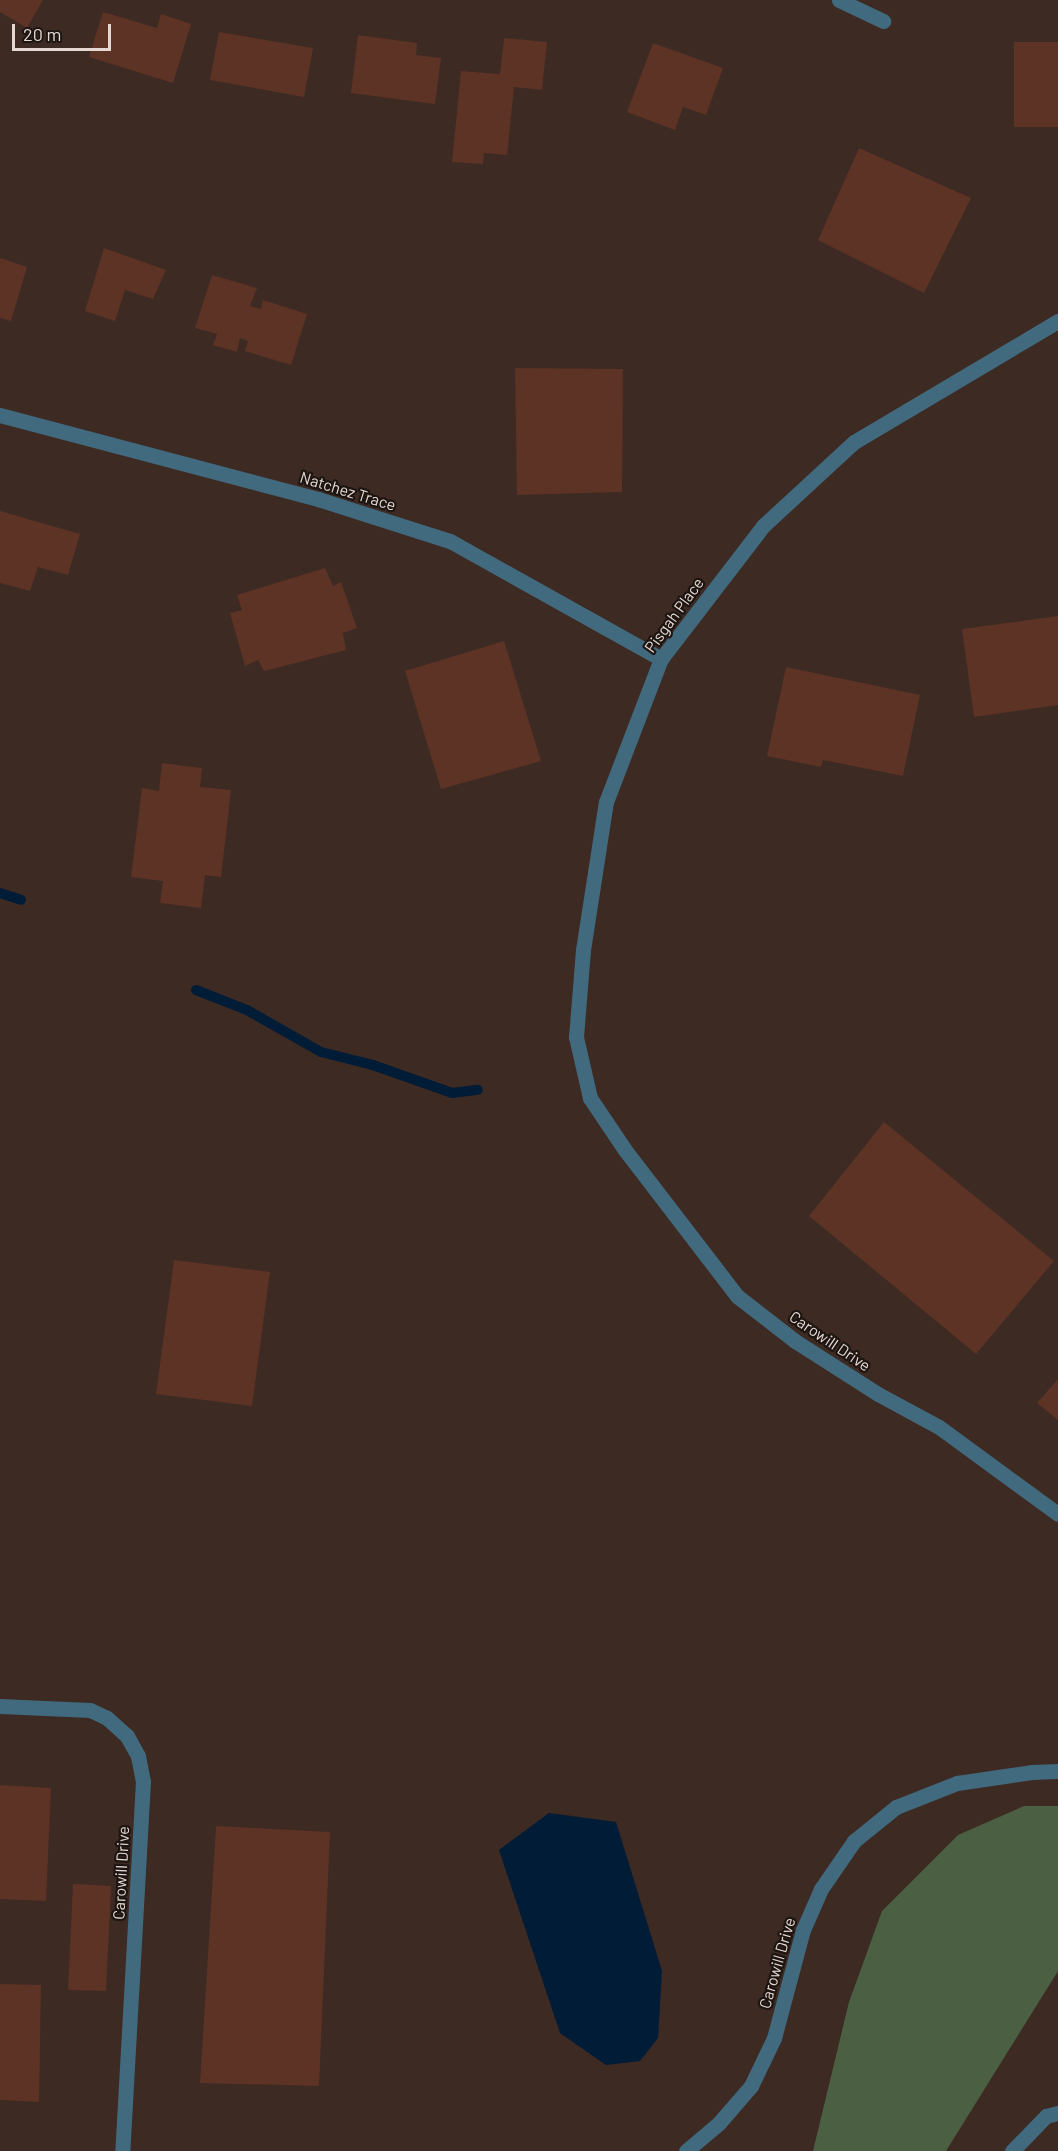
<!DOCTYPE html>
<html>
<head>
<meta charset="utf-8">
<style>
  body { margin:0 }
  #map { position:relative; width:1058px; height:2151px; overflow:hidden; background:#3d2a23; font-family:Barlow,sans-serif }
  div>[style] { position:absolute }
  .green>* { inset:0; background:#4b6042 }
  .water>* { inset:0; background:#001c37 }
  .stream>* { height:10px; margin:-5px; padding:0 5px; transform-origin:5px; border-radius:5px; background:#001c37 }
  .building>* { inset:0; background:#5c3325 }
  .service>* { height:15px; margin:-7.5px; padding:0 7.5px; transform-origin:7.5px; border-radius:7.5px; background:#416a7e }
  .minor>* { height:15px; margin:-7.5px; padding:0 7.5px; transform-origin:7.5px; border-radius:7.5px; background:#416a7e }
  span { translate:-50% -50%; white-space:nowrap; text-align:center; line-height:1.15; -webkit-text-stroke:4.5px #1d1512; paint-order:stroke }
  .street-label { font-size:16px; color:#e5d8d3 }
  .scale { position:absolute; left:12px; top:24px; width:99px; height:27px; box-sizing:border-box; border:3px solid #e5d8d3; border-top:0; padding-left:8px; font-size:18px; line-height:21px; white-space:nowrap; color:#e5d8d3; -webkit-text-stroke:4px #1d1512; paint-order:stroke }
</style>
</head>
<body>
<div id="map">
  <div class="green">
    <div style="clip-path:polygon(1024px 1806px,1058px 1806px,1058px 1971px,946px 2151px,813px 2151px,849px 2002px,882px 1911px,958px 1835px)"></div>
  </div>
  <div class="water">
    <div style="clip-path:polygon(549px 1813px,616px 1822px,662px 1971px,658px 2038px,640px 2061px,606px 2065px,560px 2033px,499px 1850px)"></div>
  </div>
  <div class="stream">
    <div style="left:0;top:893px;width:22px;rotate:18deg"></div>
    <div style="left:196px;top:990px;width:55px;rotate:21.4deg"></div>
    <div style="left:247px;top:1010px;width:85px;rotate:29.6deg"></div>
    <div style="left:321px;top:1052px;width:54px;rotate:14deg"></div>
    <div style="left:373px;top:1065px;width:84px;rotate:19.5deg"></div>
    <div style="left:452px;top:1093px;width:26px;rotate:-7deg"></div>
  </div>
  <div class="building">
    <div style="clip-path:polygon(0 0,43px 0,27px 28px,0 12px)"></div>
    <div style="clip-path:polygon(103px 12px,157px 28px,161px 14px,191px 24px,173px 83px,89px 57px)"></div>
    <div style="clip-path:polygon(219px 32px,313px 48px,304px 97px,210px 80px)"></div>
    <div style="clip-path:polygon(358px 35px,417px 43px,416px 55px,441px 58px,435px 104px,351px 93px)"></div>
    <div style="clip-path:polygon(504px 38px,547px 42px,542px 90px,514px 87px,507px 155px,484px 153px,483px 164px,452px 162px,461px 71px,500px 74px)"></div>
    <div style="clip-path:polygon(1014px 42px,1058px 42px,1058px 127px,1014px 127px)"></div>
    <div style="clip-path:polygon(653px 43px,723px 68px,706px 115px,683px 107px,675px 130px,627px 112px)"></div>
    <div style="clip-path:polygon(859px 148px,971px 198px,924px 293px,818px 240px)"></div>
    <div style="clip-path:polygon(104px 248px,166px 270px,153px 299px,125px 290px,115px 321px,85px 311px)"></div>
    <div style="clip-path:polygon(0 258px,27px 267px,11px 321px,0 318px)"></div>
    <div style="clip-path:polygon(212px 275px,257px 288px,250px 306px,261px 309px,263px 300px,307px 314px,291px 365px,245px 351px,248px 341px,240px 338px,237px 352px,213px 345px,217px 334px,195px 328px)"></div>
    <div style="clip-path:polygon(515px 368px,623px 369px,622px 492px,517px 495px)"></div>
    <div style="clip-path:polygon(0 511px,80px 534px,68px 575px,38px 567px,30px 591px,0 583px)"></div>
    <div style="clip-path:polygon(325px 568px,333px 586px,341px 582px,357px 628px,343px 633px,346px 650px,264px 671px,258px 660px,245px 666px,230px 613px,242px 610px,237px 595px)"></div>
    <div style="clip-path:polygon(1058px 616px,1058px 705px,974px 717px,962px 629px)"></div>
    <div style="clip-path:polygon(504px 641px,541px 761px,441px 789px,405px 671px)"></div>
    <div style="clip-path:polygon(786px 667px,920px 695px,903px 776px,823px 760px,821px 767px,767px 756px)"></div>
    <div style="clip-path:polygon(162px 763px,202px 768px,200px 787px,231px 790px,221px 877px,205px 875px,201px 908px,160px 903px,163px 881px,131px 877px,142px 788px,159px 791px)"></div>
    <div style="clip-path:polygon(884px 1122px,1054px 1261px,976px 1354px,809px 1216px)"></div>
    <div style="clip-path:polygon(174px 1260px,270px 1272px,252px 1406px,156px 1394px)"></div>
    <div style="clip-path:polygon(1058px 1379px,1058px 1420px,1037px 1403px)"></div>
    <div style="clip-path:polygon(0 1785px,51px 1788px,46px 1901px,0 1899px)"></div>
    <div style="clip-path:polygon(216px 1826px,330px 1832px,319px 2086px,200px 2083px)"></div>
    <div style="clip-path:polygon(73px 1884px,111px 1886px,106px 1991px,68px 1990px)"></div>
    <div style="clip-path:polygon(0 1984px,41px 1985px,39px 2102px,0 2100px)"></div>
  </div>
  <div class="service">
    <div style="left:625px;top:1150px;width:184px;rotate:52.5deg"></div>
    <div style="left:737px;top:1296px;width:73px;rotate:37.8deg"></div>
    <div style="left:795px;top:1341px;width:98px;rotate:32.6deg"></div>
    <div style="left:878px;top:1394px;width:69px;rotate:28.4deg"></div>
    <div style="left:939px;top:1427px;width:147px;rotate:36.2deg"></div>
    <div style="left:0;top:1706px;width:90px;rotate:2.5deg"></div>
    <div style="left:90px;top:1710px;width:19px;rotate:25deg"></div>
    <div style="left:107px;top:1718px;width:27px;rotate:42deg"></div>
    <div style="left:127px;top:1736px;width:23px;rotate:61deg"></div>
    <div style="left:138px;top:1756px;width:25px;rotate:79deg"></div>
    <div style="left:143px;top:1781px;width:371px;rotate:93.2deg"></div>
    <div style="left:686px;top:2151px;width:43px;rotate:-40.3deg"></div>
    <div style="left:719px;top:2123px;width:49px;rotate:-49.1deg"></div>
    <div style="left:751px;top:2086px;width:53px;rotate:-64.4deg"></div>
    <div style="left:774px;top:2038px;width:112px;rotate:-75deg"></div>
    <div style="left:803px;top:1930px;width:45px;rotate:-66.3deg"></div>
    <div style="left:821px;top:1889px;width:58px;rotate:-55.5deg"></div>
    <div style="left:854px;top:1841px;width:54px;rotate:-39deg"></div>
    <div style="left:896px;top:1807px;width:66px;rotate:-21.5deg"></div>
    <div style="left:957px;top:1783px;width:76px;rotate:-8.3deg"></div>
    <div style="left:1032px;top:1772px;width:26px;rotate:-2deg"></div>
  </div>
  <div class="minor">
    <div style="left:839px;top:0;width:49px;rotate:25.5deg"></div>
    <div style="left:0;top:415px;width:329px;rotate:14.8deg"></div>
    <div style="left:318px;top:499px;width:139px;rotate:17.7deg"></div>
    <div style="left:450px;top:541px;width:242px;rotate:29.2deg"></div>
    <div style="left:625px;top:1150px;width:63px;rotate:-123.9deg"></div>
    <div style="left:590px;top:1098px;width:63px;rotate:-102.9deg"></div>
    <div style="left:576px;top:1037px;width:87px;rotate:-85.4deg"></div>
    <div style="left:583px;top:950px;width:150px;rotate:-81.2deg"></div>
    <div style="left:606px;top:802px;width:153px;rotate:-69deg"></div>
    <div style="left:661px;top:659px;width:169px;rotate:-52.5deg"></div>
    <div style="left:764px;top:525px;width:122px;rotate:-42.7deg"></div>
    <div style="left:854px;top:442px;width:237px;rotate:-30.7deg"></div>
    <div style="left:1012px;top:2151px;width:49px;rotate:-45.8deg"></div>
    <div style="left:1046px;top:2116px;width:12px;rotate:-14deg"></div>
  </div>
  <div class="street-label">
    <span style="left:348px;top:491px;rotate:17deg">Natchez Trace</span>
    <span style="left:674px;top:615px;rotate:-54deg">Pisgah Place</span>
    <span style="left:830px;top:1341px;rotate:34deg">Carowill Drive</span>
    <span style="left:121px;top:1873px;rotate:-87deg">Carowill Drive</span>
    <span style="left:777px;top:1963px;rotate:-74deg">Carowill Drive</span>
  </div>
  <div class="scale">20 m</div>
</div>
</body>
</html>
